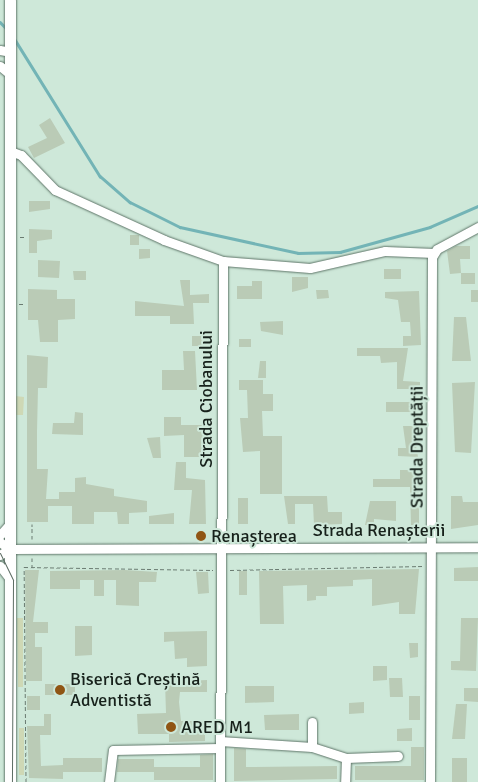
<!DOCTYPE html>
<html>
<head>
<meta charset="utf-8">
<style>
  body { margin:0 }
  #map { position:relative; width:478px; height:782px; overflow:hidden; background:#cee8d9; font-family:Signika,sans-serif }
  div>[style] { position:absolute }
  .green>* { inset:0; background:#ced8b5 }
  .stream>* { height:2.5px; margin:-1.25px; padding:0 1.25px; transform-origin:1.25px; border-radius:1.25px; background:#73b4b6 }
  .building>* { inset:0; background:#bacbb6 }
  .path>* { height:1px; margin-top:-0.5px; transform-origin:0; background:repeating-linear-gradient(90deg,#6a7b71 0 4px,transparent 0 6.5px) }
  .roads { filter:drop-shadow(0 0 1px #5e7568) drop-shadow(0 0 1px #5e7568) }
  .minor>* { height:9px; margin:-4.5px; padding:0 4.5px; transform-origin:4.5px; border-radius:4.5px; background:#fff }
  .major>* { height:11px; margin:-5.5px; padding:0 5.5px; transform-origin:5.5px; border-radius:5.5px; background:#fff }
  .tram>* { height:1px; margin:-0.5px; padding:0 0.5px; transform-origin:0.5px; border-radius:0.5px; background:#5c6c63 }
  .dots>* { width:14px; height:14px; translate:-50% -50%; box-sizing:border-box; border:2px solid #cee8d9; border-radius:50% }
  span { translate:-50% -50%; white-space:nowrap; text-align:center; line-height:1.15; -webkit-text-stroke:4px #cee8d9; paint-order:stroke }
  .street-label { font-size:18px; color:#17211b }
  .poi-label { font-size:18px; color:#17211b }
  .left { translate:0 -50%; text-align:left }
</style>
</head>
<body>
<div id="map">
  <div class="green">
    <div style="clip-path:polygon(15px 396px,24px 397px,23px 415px,15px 415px)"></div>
    <div style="clip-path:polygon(17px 618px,23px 618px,23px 687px,18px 687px)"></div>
    <div style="clip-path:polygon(19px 728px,24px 728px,24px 775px,19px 775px)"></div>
  </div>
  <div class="stream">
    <div style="left:0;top:22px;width:8px;rotate:45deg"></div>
    <div style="left:14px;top:38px;width:163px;rotate:58.1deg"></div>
    <div style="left:100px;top:176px;width:40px;rotate:41deg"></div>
    <div style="left:130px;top:202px;width:56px;rotate:26.6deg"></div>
    <div style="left:180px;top:227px;width:121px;rotate:12.4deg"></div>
    <div style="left:298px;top:253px;width:42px;rotate:-1.4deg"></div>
    <div style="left:340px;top:252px;width:93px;rotate:-15.5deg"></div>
    <div style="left:430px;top:227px;width:52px;rotate:-23.6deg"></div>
  </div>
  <div class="building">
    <div style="clip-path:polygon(50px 118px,65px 143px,34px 158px,28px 147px,47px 138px,39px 125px)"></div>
    <div style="clip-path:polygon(29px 201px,50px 201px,50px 209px,29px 212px)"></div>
    <div style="clip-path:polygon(29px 229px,52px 230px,52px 239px,37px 241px,37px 253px,29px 253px)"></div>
    <div style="clip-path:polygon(130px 235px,139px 235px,139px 245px,130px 245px)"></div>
    <div style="clip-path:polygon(456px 246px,470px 246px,470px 259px,460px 259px,461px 273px,450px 274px,447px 251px)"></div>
    <div style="clip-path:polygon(139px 249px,150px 249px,150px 258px,139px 259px)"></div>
    <div style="clip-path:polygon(38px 260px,60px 261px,59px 278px,38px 277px)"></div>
    <div style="clip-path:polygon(384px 269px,401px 269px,401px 279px,384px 279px)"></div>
    <div style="clip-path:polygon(73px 271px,86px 271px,86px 280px,74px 280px)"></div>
    <div style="clip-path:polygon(461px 273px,475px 273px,475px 284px,461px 284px)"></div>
    <div style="clip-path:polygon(292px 277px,308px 277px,308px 288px,292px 292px)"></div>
    <div style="clip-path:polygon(180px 280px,190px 280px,190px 295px,209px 294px,209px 303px,193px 303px,194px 324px,170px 324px,170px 316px,135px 316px,135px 301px,184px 306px)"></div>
    <div style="clip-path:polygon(252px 281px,262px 281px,262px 299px,237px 299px,237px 286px,252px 286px)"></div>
    <div style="clip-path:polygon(28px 289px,57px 290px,57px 299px,75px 299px,75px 319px,58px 320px,58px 342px,40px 342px,38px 320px,28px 320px)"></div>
    <div style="clip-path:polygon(316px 290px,328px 290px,329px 298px,317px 299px)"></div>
    <div style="clip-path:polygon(471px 290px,478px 290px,478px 302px,471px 302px)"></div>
    <div style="clip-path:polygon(419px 291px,421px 345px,403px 346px,403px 336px,411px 336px,410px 322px,401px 322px,398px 300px,385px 298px,385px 292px)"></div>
    <div style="clip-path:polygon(454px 317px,466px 317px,471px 361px,452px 361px)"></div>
    <div style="clip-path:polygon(283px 321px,283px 335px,261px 331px,260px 322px)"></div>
    <div style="clip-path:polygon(192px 336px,210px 336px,209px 346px,192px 346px)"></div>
    <div style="clip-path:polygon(239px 339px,251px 339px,251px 347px,239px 347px)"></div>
    <div style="clip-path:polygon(357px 348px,408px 348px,403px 381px,420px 382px,420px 389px,397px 389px,397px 362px,381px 363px,380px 356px,357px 356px)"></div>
    <div style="clip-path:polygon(183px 351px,195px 351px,197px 390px,162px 390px,162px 370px,184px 370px)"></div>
    <div style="clip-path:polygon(27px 355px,48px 357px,47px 388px,38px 388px,37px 432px,37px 469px,48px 469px,46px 499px,59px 499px,59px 492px,75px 492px,75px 478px,86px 477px,86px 484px,114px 489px,114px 496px,147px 501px,147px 512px,129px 513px,129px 524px,118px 524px,117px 512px,94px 512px,94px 524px,72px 524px,72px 506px,48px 506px,48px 522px,27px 522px)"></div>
    <div style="clip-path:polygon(260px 361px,266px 361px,266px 378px,258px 378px)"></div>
    <div style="clip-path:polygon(239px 380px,263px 380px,263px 394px,273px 394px,273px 411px,262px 411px,263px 436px,282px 436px,282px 494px,260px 494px,260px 451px,243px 452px,240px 418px,248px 418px,247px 390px,239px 390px)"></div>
    <div style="clip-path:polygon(475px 382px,471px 453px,455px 452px,452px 383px)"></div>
    <div style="clip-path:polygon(386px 402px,411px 402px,411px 412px,386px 412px)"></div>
    <div style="clip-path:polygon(75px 412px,83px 413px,83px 435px,52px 434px,53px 423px,74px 423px)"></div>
    <div style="clip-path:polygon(164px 417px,181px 417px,181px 425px,207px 425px,204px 457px,184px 457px,184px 435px,164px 436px)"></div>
    <div style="clip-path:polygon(403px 426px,419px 426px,419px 434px,414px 434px,418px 457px,398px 456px,398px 448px,406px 448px)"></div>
    <div style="clip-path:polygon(160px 437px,161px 458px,153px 458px,147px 438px)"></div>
    <div style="clip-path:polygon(176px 462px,186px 462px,186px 478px,205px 480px,206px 524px,189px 524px,192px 490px,174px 490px)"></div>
    <div style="clip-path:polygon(400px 470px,419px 470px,419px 525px,411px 525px,410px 487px,373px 487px,373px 479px,400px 479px)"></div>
    <div style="clip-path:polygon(284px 496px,327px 496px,328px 512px,342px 512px,342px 524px,314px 525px,313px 504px,295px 504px,295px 524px,288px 524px)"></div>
    <div style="clip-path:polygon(451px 496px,462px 496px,463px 502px,478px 502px,478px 525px,451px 529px)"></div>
    <div style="clip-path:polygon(238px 498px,248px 498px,248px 524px,238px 524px)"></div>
    <div style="clip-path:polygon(370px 501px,396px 501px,396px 521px,374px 519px,374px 525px,365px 525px)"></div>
    <div style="clip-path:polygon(174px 513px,174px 524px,149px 524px,149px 516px)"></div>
    <div style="clip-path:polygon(478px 567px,478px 581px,454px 581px,454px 568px)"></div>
    <div style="clip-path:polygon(419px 569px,415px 614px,399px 614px,399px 602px,372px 606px,372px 579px,353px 580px,353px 586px,327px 587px,327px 596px,316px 596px,316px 600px,307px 601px,307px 585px,283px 586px,284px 624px,260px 624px,259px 571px)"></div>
    <div style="clip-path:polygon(25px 570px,39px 570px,33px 622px,48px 622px,48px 633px,35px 633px,35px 647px,42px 647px,42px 681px,26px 681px)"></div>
    <div style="clip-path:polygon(125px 570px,157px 572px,156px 582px,139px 582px,139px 606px,116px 605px,116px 580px,104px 580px,104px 596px,94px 596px,94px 580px,80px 580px,80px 589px,50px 589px,50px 571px)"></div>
    <div style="clip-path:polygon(239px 571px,247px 571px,247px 595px,239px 595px)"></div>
    <div style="clip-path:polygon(196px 572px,208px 572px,209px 593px,198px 594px)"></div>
    <div style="clip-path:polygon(461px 618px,478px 618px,476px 671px,451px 670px,451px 661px,460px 661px)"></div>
    <div style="clip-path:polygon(75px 626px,92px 626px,92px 655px,75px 656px)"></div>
    <div style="clip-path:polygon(207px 631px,207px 666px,187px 667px,187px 658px,175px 659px,174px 641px,164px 642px,164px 632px)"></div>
    <div style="clip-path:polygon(409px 643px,418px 643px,418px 657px,410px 658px)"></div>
    <div style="clip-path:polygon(373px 666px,387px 666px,387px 680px,373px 681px)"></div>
    <div style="clip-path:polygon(389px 678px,402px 678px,403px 697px,390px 697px)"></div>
    <div style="clip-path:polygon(207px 680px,207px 692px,180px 692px,179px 702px,181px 721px,205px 721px,205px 741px,169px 742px,169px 734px,138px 734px,137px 714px,166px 713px,165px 682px)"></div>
    <div style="clip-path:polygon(45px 684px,75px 684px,75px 695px,45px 695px)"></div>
    <div style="clip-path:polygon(245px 686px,274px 686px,274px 702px,245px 703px)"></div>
    <div style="clip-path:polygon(464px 688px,478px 688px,478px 702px,464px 701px)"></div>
    <div style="clip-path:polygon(27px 696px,40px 696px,40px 710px,27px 710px)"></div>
    <div style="clip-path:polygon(409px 696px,420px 696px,420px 720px,409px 720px)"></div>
    <div style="clip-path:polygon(364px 702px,364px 713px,349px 714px,349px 703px)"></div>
    <div style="clip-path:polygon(456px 704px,467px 704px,465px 739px,452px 739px)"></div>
    <div style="clip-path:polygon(44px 714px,51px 714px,51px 735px,40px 735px,41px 766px,63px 765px,63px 758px,102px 758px,102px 772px,63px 772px,63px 779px,29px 778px,27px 726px,44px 726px)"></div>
    <div style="clip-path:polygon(299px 714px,299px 730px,265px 730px,264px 715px)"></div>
    <div style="clip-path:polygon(412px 728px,412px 741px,397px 741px,397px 729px)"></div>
    <div style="clip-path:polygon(411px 747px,424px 747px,424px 780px,355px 780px,355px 766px,411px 766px)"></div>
    <div style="clip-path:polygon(234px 748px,246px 749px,246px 767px,337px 766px,337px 779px,234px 781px)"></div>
    <div style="clip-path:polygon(213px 754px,213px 780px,154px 780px,154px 767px,200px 767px,200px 755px)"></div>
    <div style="clip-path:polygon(452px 758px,467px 758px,467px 782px,452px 782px)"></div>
    <div style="clip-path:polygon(118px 759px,154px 759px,154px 772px,117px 772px)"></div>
  </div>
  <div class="path">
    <div style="left:20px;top:237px;width:6px"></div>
    <div style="left:19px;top:304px;width:7px"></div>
    <div style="left:32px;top:539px;width:15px;rotate:-90deg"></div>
    <div style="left:32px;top:558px;width:9px;rotate:90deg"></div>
    <div style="left:230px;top:570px;width:193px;rotate:-1.2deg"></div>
    <div style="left:26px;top:782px;width:215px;rotate:-90.5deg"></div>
    <div style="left:24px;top:567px;width:189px;rotate:0.9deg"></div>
  </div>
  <div class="roads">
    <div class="minor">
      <div style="left:0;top:50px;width:10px;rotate:11deg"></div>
      <div style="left:0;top:66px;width:13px;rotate:39deg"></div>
      <div style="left:10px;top:151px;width:12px;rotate:20deg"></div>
      <div style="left:21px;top:155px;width:49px;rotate:45.8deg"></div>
      <div style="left:55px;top:190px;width:120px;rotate:24.6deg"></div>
      <div style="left:164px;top:240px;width:63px;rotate:19.6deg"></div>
      <div style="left:223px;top:261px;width:521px;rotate:90.33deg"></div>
      <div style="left:223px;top:261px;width:87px;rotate:4.6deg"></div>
      <div style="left:310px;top:268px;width:77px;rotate:-12.8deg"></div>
      <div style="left:385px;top:251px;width:49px;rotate:2.3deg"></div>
      <div style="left:0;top:535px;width:13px;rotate:-48deg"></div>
      <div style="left:0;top:542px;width:11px;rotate:38deg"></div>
      <div style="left:9px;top:549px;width:469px;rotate:-0.2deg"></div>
      <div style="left:0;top:555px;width:11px;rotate:-34deg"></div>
      <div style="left:0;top:566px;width:16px;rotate:52deg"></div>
      <div style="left:220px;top:741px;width:92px;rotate:3.7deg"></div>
      <div style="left:312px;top:747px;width:36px;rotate:18deg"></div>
      <div style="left:346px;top:758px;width:24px;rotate:92deg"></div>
      <div style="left:312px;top:747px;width:25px;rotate:-90deg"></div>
      <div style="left:346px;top:758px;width:52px;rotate:-2.2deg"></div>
      <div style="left:109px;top:782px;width:32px;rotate:-83deg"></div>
      <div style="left:113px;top:750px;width:107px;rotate:-1.1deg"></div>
      <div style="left:430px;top:782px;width:525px;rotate:-89.78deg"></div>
      <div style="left:432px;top:257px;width:9px;rotate:-58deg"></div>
      <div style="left:437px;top:249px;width:47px;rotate:-28.2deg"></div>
    </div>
    <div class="major">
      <div style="left:10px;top:782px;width:782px;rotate:-90deg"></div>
    </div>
  </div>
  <div class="tram">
    <div style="left:0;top:553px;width:30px;rotate:64deg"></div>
    <div style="left:13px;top:580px;width:202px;rotate:90.3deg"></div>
  </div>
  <div class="dots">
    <div style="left:201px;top:536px;background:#905514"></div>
    <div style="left:60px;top:690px;background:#905514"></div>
    <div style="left:171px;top:727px;background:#905514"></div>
  </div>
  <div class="street-label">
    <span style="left:206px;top:399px;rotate:-90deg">Strada Ciobanului</span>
    <span style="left:417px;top:447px;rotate:-90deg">Strada Dreptății</span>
    <span style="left:379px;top:530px">Strada Renașterii</span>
  </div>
  <div class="poi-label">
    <span class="left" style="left:211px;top:536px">Renașterea</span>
    <span class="left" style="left:70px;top:690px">Biserică Creștină<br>Adventistă</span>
    <span class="left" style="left:181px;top:727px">ARED M1</span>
  </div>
</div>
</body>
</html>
